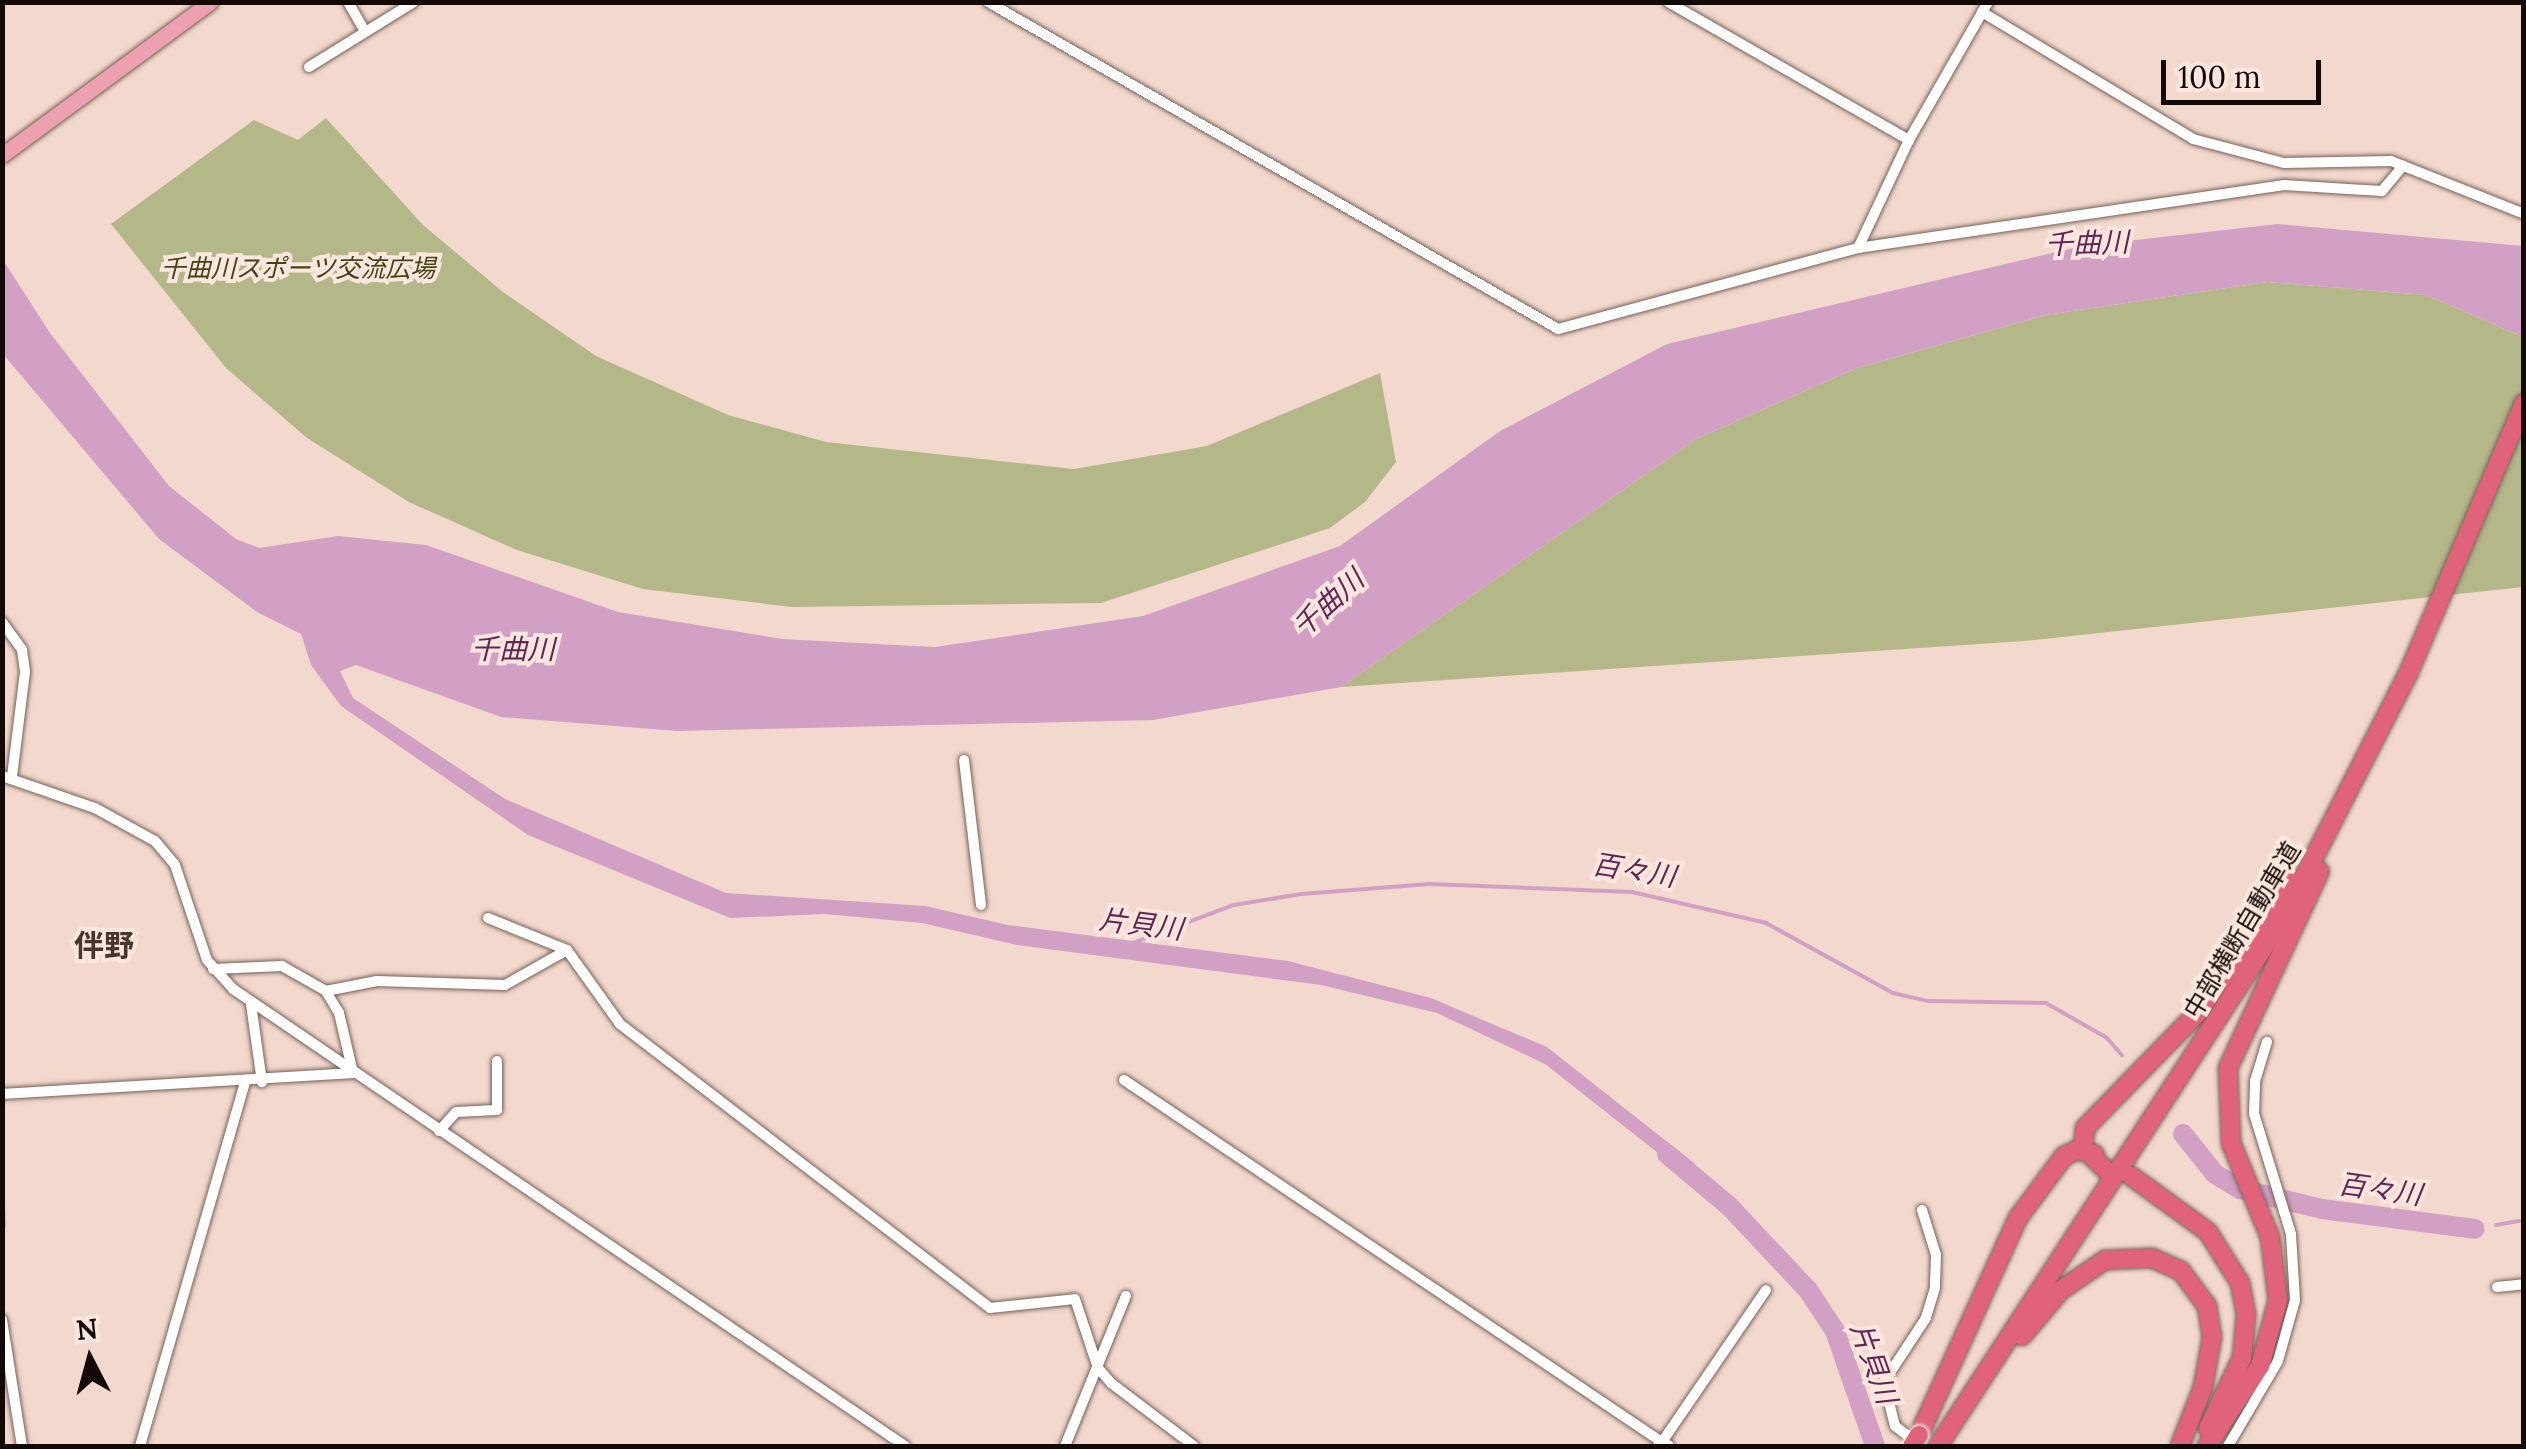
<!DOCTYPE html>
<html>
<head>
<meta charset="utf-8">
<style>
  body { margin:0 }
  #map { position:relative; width:2526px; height:1449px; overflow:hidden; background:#f3d8cd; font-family:Lora,"Noto Sans JP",serif }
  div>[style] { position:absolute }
  .green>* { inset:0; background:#b4b788 }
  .water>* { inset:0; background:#d3a0c5 }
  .stream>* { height:4px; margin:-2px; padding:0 2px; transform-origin:2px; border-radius:2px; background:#d3a0c5 }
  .river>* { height:20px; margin:-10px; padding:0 10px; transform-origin:10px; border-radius:10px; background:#d3a0c5 }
  .roads { filter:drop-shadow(0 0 2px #786157) drop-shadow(0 0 2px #786157) }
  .minor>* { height:10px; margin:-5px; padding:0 5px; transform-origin:5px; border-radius:5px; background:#fff }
  .tertiary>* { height:12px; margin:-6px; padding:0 6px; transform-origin:6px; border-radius:6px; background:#fff }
  .primary>* { height:15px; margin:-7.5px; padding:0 7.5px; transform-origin:7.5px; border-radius:7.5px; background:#eda1b0 }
  .motorway>* { height:18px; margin:-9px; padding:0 9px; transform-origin:9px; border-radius:9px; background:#e1627b }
  .bridges { filter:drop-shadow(0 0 2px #fff) drop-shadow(0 0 2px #fff) }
  .motorway-bridge>* { height:18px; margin:-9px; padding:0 9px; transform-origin:9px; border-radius:9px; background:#e1627b }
  span { translate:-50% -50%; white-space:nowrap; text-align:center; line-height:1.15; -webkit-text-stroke:8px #fde6dd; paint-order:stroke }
  .park-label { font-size:25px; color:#434417; font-style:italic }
  .street-label { font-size:25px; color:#130a07 }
  .water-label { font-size:28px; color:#622555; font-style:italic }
  .quarter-label { font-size:30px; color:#4a352c; font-weight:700 }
  .frame { position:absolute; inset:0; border:5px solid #130a07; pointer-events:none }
  .north { position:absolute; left:40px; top:1309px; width:100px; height:100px; -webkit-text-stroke:8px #fde6dd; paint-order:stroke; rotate:354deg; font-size:28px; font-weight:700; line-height:40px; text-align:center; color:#130a07 }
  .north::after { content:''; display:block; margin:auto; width:35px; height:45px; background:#130a07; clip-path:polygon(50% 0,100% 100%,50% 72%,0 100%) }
  .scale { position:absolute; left:2161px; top:60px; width:160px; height:45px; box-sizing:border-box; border:5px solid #130a07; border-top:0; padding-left:12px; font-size:30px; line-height:35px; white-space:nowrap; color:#130a07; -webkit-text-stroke:8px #fde6dd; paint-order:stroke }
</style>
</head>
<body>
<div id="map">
  <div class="green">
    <div style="clip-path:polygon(326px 118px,423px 225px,503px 292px,596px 356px,728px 415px,826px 442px,1074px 469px,1207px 446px,1380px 373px,1396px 462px,1365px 502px,1330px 528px,1101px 603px,792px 607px,643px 589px,517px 550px,409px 502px,307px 438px,226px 368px,111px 224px,254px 120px,298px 140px)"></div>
    <div style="clip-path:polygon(2267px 282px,2426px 295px,2523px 337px,2523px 587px,2024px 641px,1341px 687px,1696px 439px,1857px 368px,2046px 315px)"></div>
  </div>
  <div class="water">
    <div style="clip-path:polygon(2278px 224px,2523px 246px,2523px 337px,2426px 295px,2267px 282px,2046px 315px,1857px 368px,1696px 439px,1341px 687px,1153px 720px,677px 731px,501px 717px,356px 665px,340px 671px,353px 698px,505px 799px,726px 893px,925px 906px,1008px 925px,1288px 961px,1431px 998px,1547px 1047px,1694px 1163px,1686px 1175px,1545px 1064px,1437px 1013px,1321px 985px,1017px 945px,922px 923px,825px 914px,730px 918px,528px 835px,341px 706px,311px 665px,301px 634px,257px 612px,159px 539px,3px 354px,3px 260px,50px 333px,169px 486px,236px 539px,259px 548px,338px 536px,426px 545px,618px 612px,782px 639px,935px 647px,1143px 616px,1340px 546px,1500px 431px,1667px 344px,2082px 246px)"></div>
  </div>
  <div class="stream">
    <div style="left:1130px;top:944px;width:111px;rotate:-20.6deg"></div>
    <div style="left:1234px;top:905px;width:68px;rotate:-9.3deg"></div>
    <div style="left:1301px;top:894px;width:129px;rotate:-4.4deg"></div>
    <div style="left:1430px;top:884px;width:202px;rotate:2.3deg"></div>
    <div style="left:1632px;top:892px;width:138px;rotate:13deg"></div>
    <div style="left:1766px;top:923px;width:145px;rotate:28.9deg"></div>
    <div style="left:1893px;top:993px;width:36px;rotate:13deg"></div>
    <div style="left:1928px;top:1001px;width:118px;rotate:1deg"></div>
    <div style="left:2046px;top:1003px;width:70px;rotate:29.8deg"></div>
    <div style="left:2107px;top:1038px;width:23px;rotate:49deg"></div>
    <div style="left:2px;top:1182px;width:44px;rotate:87.4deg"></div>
    <div style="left:2496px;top:1225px;width:28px;rotate:-10deg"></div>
    <div style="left:2px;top:1293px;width:1px;rotate:45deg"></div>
  </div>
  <div class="river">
    <div style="left:2183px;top:1134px;width:51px;rotate:51.3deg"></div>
    <div style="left:2215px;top:1174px;width:29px;rotate:31deg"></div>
    <div style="left:2240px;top:1189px;width:84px;rotate:13.7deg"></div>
    <div style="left:2322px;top:1209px;width:154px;rotate:7.4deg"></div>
    <div style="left:1667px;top:1154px;width:81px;rotate:40deg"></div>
    <div style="left:1729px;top:1206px;width:115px;rotate:46.8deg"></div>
    <div style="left:1808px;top:1290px;width:49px;rotate:56.6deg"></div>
    <div style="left:1835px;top:1331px;width:122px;rotate:70.8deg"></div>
  </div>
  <div class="roads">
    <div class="minor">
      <div style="left:348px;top:2px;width:34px;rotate:60deg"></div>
      <div style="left:988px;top:2px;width:657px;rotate:29.84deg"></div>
      <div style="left:1558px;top:329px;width:311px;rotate:-15.1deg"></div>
      <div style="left:1858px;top:248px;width:431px;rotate:-8.4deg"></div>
      <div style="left:2284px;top:185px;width:98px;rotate:3.5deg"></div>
      <div style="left:2382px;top:191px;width:33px;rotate:-50deg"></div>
      <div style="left:1668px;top:2px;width:278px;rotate:29.8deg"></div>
      <div style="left:1982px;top:12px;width:246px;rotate:31deg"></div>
      <div style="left:2193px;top:139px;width:94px;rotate:14.8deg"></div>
      <div style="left:2284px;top:163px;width:107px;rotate:-1.1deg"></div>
      <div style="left:2391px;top:161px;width:143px;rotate:21.7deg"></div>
      <div style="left:309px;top:67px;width:123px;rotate:-31.8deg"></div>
      <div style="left:1858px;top:248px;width:119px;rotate:-64.7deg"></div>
      <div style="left:1909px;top:140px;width:159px;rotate:-60.2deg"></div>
      <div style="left:2px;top:622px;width:34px;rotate:54deg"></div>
      <div style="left:22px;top:650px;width:22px;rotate:82deg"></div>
      <div style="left:25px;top:672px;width:106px;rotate:97.1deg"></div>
      <div style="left:964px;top:760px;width:146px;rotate:83.3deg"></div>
      <div style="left:2px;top:776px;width:98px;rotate:19deg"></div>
      <div style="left:95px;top:808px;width:68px;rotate:28.8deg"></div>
      <div style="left:155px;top:841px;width:31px;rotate:50deg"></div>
      <div style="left:175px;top:865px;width:100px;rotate:71.4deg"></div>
      <div style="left:207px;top:960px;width:39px;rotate:48deg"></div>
      <div style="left:233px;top:989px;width:813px;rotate:34.22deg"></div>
      <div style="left:488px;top:918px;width:85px;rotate:22.1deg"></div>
      <div style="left:567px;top:950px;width:91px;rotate:54.4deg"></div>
      <div style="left:620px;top:1024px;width:466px;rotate:37.5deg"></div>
      <div style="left:990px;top:1308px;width:85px;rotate:-6deg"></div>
      <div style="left:1075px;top:1299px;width:73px;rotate:71.6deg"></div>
      <div style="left:1098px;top:1368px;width:20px;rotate:49deg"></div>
      <div style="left:1111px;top:1383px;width:104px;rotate:37.2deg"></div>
      <div style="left:326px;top:991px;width:52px;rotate:-11.1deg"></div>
      <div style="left:377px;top:981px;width:128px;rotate:1.8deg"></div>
      <div style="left:505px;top:985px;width:71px;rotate:-29.4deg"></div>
      <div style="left:251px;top:1004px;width:79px;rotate:82deg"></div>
      <div style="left:1124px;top:1080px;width:648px;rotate:33.94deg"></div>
      <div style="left:1662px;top:1442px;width:184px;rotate:-55.6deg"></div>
      <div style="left:2px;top:1094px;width:352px;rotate:-3.4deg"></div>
      <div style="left:353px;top:1073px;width:62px;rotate:-103.1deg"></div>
      <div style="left:339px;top:1013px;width:26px;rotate:-121deg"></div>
      <div style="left:326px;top:991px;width:51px;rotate:-150.4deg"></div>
      <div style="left:282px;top:966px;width:69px;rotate:177.5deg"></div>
      <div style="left:439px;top:1131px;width:25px;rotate:-48deg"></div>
      <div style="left:456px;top:1112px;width:41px;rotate:-2.8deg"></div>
      <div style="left:497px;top:1110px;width:49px;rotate:-90deg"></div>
      <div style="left:1922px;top:1210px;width:47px;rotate:72.7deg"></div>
      <div style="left:1936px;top:1255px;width:33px;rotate:92deg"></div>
      <div style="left:1935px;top:1288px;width:31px;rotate:107deg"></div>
      <div style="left:1926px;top:1318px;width:77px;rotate:123.3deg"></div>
      <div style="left:1884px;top:1382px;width:45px;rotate:76deg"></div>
      <div style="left:1895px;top:1426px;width:34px;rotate:37deg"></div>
      <div style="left:2497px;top:1287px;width:27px;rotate:-6deg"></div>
      <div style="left:2px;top:1320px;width:128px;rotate:81deg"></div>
      <div style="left:140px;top:1446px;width:378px;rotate:-73.9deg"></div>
      <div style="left:1065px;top:1446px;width:162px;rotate:-67.9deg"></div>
      <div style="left:2228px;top:1446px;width:99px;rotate:-59.5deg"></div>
      <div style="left:2278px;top:1361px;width:63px;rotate:-74.4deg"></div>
      <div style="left:2295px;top:1300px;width:66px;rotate:-93.5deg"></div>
      <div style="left:2291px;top:1234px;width:126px;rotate:-107.1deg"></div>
      <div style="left:2254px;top:1114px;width:33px;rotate:-88deg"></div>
      <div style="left:2255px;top:1081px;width:41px;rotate:-72.9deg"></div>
    </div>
    <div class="tertiary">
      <div style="left:1659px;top:1446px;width:9px"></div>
    </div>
    <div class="primary">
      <div style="left:2px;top:155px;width:258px;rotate:-36.3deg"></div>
    </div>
    <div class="motorway">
      <div style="left:2108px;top:1172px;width:35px;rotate:-136deg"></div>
      <div style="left:2083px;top:1148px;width:20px;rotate:-84deg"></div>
      <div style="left:2085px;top:1128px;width:163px;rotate:-45.7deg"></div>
      <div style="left:2199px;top:1011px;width:159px;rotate:-54.7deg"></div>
      <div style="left:2131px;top:1176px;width:95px;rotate:36deg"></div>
      <div style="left:2208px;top:1232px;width:60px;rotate:57.9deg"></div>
      <div style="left:2240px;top:1283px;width:33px;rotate:79deg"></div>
      <div style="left:2246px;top:1315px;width:43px;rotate:95.3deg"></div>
      <div style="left:2242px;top:1358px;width:78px;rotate:115.9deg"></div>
      <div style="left:2022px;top:1336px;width:60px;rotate:-49.7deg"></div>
      <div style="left:2061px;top:1290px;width:53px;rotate:-34.3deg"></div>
      <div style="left:2105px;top:1260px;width:47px;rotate:-2.4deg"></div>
      <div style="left:2152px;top:1258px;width:32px;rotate:24deg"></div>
      <div style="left:2181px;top:1271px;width:44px;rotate:53.4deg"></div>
      <div style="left:2207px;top:1306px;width:31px;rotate:81deg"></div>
      <div style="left:2212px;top:1337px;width:51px;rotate:100.2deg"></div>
      <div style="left:2203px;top:1387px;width:63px;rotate:111.3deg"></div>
      <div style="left:1919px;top:1435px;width:239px;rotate:-65.5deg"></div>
      <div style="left:2018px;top:1218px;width:77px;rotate:-53.4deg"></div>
      <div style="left:2064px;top:1156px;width:14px;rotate:-25deg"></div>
      <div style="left:2077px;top:1150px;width:18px;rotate:13deg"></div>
      <div style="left:1938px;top:1446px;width:631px;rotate:-56.84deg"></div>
      <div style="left:2283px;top:918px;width:274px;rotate:-62.9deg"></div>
      <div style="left:2408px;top:674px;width:295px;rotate:-66.8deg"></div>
      <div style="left:2207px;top:1446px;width:96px;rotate:-56.5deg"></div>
      <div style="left:2260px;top:1366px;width:68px;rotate:-74.7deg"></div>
      <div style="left:2278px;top:1300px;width:64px;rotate:-97.2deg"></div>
      <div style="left:2270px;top:1237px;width:102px;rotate:-112.5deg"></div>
      <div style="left:2231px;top:1143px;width:75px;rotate:-92.3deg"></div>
      <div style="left:2228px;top:1068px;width:217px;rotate:-65deg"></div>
    </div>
  </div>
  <div class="bridges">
    <div class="motorway-bridge">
      <div style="left:1912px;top:1446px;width:13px;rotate:-58deg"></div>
    </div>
  </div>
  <div class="park-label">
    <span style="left:298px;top:268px">千曲川スポーツ交流広場</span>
  </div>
  <div class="street-label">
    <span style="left:2242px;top:930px;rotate:-59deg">中部横断自動車道</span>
  </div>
  <div class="water-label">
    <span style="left:2087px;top:243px;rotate:-2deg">千曲川</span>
    <span style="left:1328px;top:603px;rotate:-42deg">千曲川</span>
    <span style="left:513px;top:649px">千曲川</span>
    <span style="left:1634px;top:870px;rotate:9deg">百々川</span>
    <span style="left:1141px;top:924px;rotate:7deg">片貝川</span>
    <span style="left:2380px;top:1189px;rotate:8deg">百々川</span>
    <span style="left:1874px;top:1363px;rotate:70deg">片貝川</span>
  </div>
  <div class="quarter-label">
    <span style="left:104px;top:945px">伴野</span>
  </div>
  <div class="frame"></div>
  <div class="north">N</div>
  <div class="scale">100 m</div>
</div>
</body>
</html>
